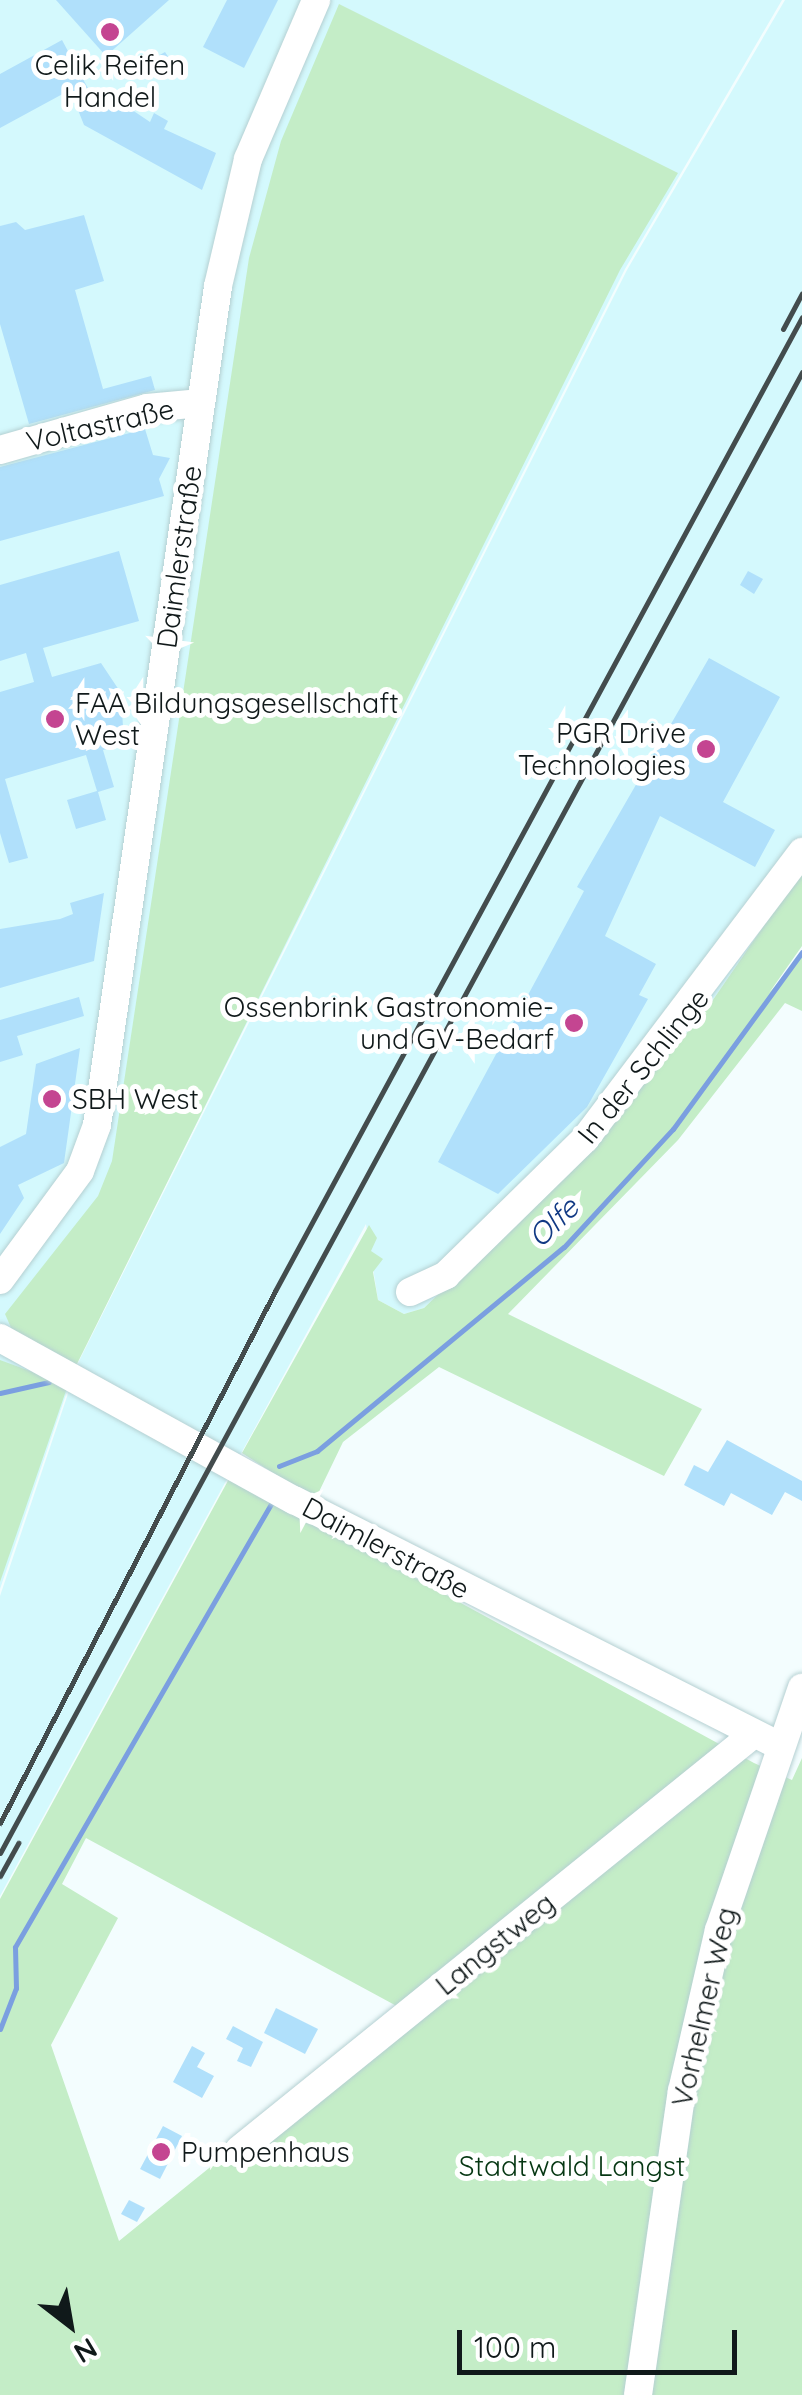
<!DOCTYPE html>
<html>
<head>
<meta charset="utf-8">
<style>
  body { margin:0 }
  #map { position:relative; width:802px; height:2395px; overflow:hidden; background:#f3fdfe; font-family:Quicksand,sans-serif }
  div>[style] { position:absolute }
  .built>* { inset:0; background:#d4f9fd }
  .green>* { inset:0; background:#c4edc7 }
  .stream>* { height:5px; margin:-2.5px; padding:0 2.5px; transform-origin:2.5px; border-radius:2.5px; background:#7b9fe0 }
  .building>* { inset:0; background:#b0e0fb }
  .roads { filter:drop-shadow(0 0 2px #b5d0d2) drop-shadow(0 0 2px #b5d0d2) }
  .minor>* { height:28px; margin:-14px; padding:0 14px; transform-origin:14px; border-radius:14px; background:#fff }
  .rail>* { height:5px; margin:-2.5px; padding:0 2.5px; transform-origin:2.5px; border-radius:2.5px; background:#434c4d }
  .dots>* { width:28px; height:28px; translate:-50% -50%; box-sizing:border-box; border:5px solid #fff; border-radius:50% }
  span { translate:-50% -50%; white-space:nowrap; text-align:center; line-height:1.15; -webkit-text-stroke:10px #fff; paint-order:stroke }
  .poi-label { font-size:28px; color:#10191a }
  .left { translate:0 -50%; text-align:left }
  .right { translate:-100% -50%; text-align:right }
  .street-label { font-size:28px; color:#10191a }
  .park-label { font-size:28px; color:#053612 }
  .water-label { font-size:30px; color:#113984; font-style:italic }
  .north { position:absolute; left:20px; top:2275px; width:100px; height:100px; -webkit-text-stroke:8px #fff; paint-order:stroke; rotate:149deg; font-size:28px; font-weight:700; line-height:40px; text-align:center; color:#10191a }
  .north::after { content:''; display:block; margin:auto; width:35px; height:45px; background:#10191a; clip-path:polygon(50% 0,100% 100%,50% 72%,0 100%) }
  .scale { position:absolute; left:457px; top:2330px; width:280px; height:45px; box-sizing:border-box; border:5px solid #10191a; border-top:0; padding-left:12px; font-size:30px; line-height:35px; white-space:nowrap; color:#10191a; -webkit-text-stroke:8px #fff; paint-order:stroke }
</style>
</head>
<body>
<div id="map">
  <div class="built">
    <div style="clip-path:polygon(0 0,782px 0,625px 269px,77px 1362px,0 1589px)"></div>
    <div style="clip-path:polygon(785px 0,802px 0,802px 870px,706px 1010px,592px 1146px,424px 1308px,404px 1314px,378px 1300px,366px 1224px,0 1896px,0 1596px,79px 1361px,627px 270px)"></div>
  </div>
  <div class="green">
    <div style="clip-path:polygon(339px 4px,678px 173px,620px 270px,76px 1366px,16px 1339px,5px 1314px,98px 1196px,112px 1161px,249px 258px,281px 141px)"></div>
    <div style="clip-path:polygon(802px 870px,802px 946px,769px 993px,802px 955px,802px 1011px,785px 1003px,678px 1140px,508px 1314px,702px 1409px,664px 1476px,439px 1367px,343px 1442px,315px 1500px,242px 1453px,369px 1225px,377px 1238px,371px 1251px,383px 1259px,373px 1272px,378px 1300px,404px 1314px,424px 1308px,592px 1146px,706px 1010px)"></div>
    <div style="clip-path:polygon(0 1360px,68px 1385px,0 1582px)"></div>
    <div style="clip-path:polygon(evenodd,230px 1477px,754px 1763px,792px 1780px,802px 1758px,802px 2395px,0 2395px,0 1899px,230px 1477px,86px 1838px,404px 2010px,119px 2241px,51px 2045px,118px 1918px,62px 1884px,86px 1838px)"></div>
  </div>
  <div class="stream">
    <div style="left:0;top:1393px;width:50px;rotate:-12.7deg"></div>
    <div style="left:279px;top:1466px;width:41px;rotate:-21.5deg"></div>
    <div style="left:317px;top:1451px;width:320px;rotate:-39.6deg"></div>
    <div style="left:564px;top:1247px;width:161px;rotate:-47.3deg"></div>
    <div style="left:673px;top:1129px;width:219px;rotate:-53.9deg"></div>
    <div style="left:0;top:2029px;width:44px;rotate:-68.7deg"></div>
    <div style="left:16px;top:1988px;width:41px;rotate:-91.4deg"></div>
    <div style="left:15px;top:1947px;width:514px;rotate:-59.99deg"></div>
  </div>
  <div class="building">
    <div style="clip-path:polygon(56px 0,169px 0,106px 56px)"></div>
    <div style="clip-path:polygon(227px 0,278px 0,244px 68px,203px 47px)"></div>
    <div style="clip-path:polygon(62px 40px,90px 92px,98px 87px,150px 122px,154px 113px,168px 121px,164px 129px,216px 153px,202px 190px,84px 125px,70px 90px,0 128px,0 74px)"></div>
    <div style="clip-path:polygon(165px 52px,177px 70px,163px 79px,151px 60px)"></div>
    <div style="clip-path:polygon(84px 215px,104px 281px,75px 290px,103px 389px,151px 376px,155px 390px,29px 424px,0 324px,0 226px,16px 222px,25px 230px)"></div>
    <div style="clip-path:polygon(145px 429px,153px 455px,170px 458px,159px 479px,164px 496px,0 541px,0 467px)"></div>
    <div style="clip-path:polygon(119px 551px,139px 621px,43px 648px,52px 677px,101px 663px,121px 693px,124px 744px,103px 750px,114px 787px,98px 792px,106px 820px,76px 829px,67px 800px,97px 791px,86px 755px,5px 779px,28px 858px,9px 863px,0 833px,0 692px,34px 682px,26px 653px,0 661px,0 585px)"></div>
    <div style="clip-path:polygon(748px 571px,763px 579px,754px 594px,740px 585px)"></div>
    <div style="clip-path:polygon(709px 658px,780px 697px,723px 802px,775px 830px,755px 867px,660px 816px,605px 936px,656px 964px,639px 995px,648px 999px,587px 1107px,498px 1194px,438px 1162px,584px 891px,577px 887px)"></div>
    <div style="clip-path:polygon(104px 893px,94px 961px,0 988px,0 929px,60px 919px,73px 914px,70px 903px)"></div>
    <div style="clip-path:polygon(79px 997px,84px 1016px,17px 1036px,23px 1055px,0 1062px,0 1020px)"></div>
    <div style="clip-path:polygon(80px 1048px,64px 1163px,18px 1185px,24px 1198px,0 1234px,0 1147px,26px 1134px,36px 1064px)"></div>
    <div style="clip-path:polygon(727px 1440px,802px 1481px,802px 1501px,785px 1492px,772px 1515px,731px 1493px,724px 1506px,684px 1485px,694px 1465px,708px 1472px)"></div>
    <div style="clip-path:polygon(276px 2008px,318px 2029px,305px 2054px,264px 2033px)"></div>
    <div style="clip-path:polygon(233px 2026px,263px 2042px,251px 2067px,237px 2061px,243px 2048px,226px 2039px)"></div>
    <div style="clip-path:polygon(192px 2046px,205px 2053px,197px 2067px,214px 2076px,202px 2098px,173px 2082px)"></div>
    <div style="clip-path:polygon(163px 2126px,182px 2136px,160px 2179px,140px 2169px)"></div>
    <div style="clip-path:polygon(129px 2200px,145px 2208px,137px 2222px,121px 2214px)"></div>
  </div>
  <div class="roads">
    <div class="minor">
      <div style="left:0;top:450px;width:153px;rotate:-15.9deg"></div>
      <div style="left:147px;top:408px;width:54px;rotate:-5.3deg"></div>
      <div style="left:0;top:1280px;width:135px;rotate:-53.7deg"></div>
      <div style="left:80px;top:1171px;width:49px;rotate:-69.7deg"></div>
      <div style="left:97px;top:1125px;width:848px;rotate:-81.79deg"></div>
      <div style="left:218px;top:286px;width:130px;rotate:-76.7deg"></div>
      <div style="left:248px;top:159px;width:173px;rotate:-66.8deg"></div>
      <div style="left:410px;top:1292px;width:40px;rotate:-25deg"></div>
      <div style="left:446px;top:1275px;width:194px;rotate:-44.4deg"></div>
      <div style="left:585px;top:1139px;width:360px;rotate:-52.9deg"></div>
      <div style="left:0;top:1338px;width:336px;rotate:28.9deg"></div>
      <div style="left:294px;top:1500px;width:545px;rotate:26.85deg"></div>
      <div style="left:239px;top:2150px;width:657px;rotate:-38.95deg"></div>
      <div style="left:638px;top:2395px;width:307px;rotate:-81.8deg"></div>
      <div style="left:682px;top:2091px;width:165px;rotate:-77.1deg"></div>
      <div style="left:719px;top:1930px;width:256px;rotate:-71.1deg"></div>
    </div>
  </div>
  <div class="rail">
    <div style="left:783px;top:329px;width:40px;rotate:-62deg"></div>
    <div style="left:0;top:1823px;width:599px;rotate:-62.66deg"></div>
    <div style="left:275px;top:1291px;width:1107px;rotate:-61.58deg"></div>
    <div style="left:0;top:1853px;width:1684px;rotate:-61.56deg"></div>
    <div style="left:0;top:1876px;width:38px;rotate:-61deg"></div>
  </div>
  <div class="dots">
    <div style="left:110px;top:32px;background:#c44591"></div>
    <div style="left:55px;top:719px;background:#c44591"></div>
    <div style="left:706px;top:749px;background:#c44591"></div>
    <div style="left:574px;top:1023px;background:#c44591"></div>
    <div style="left:52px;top:1099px;background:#c44591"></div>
    <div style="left:161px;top:2152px;background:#c44591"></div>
  </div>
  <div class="poi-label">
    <span style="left:110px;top:81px">Celik Reifen<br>Handel</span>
    <span class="left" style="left:75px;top:719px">FAA Bildungsgesellschaft<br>West</span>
    <span class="right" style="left:686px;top:749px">PGR Drive<br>Technologies</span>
    <span class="right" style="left:554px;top:1023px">Ossenbrink Gastronomie-<br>und GV-Bedarf</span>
    <span class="left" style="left:72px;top:1099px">SBH West</span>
    <span class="left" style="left:181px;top:2152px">Pumpenhaus</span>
  </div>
  <div class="street-label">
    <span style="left:100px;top:425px;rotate:-13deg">Voltastraße</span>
    <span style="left:179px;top:557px;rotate:-82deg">Daimlerstraße</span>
    <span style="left:643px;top:1066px;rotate:-51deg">In der Schlinge</span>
    <span style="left:386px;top:1548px;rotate:28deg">Daimlerstraße</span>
    <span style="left:495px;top:1944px;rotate:-39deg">Langstweg</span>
    <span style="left:704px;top:2007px;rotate:-77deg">Vorhelmer Weg</span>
  </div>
  <div class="park-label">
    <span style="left:572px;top:2166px">Stadtwald Langst</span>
  </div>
  <div class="water-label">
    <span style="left:553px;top:1222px;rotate:-44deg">Olfe</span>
  </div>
  <div class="north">N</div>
  <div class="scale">100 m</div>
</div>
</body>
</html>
